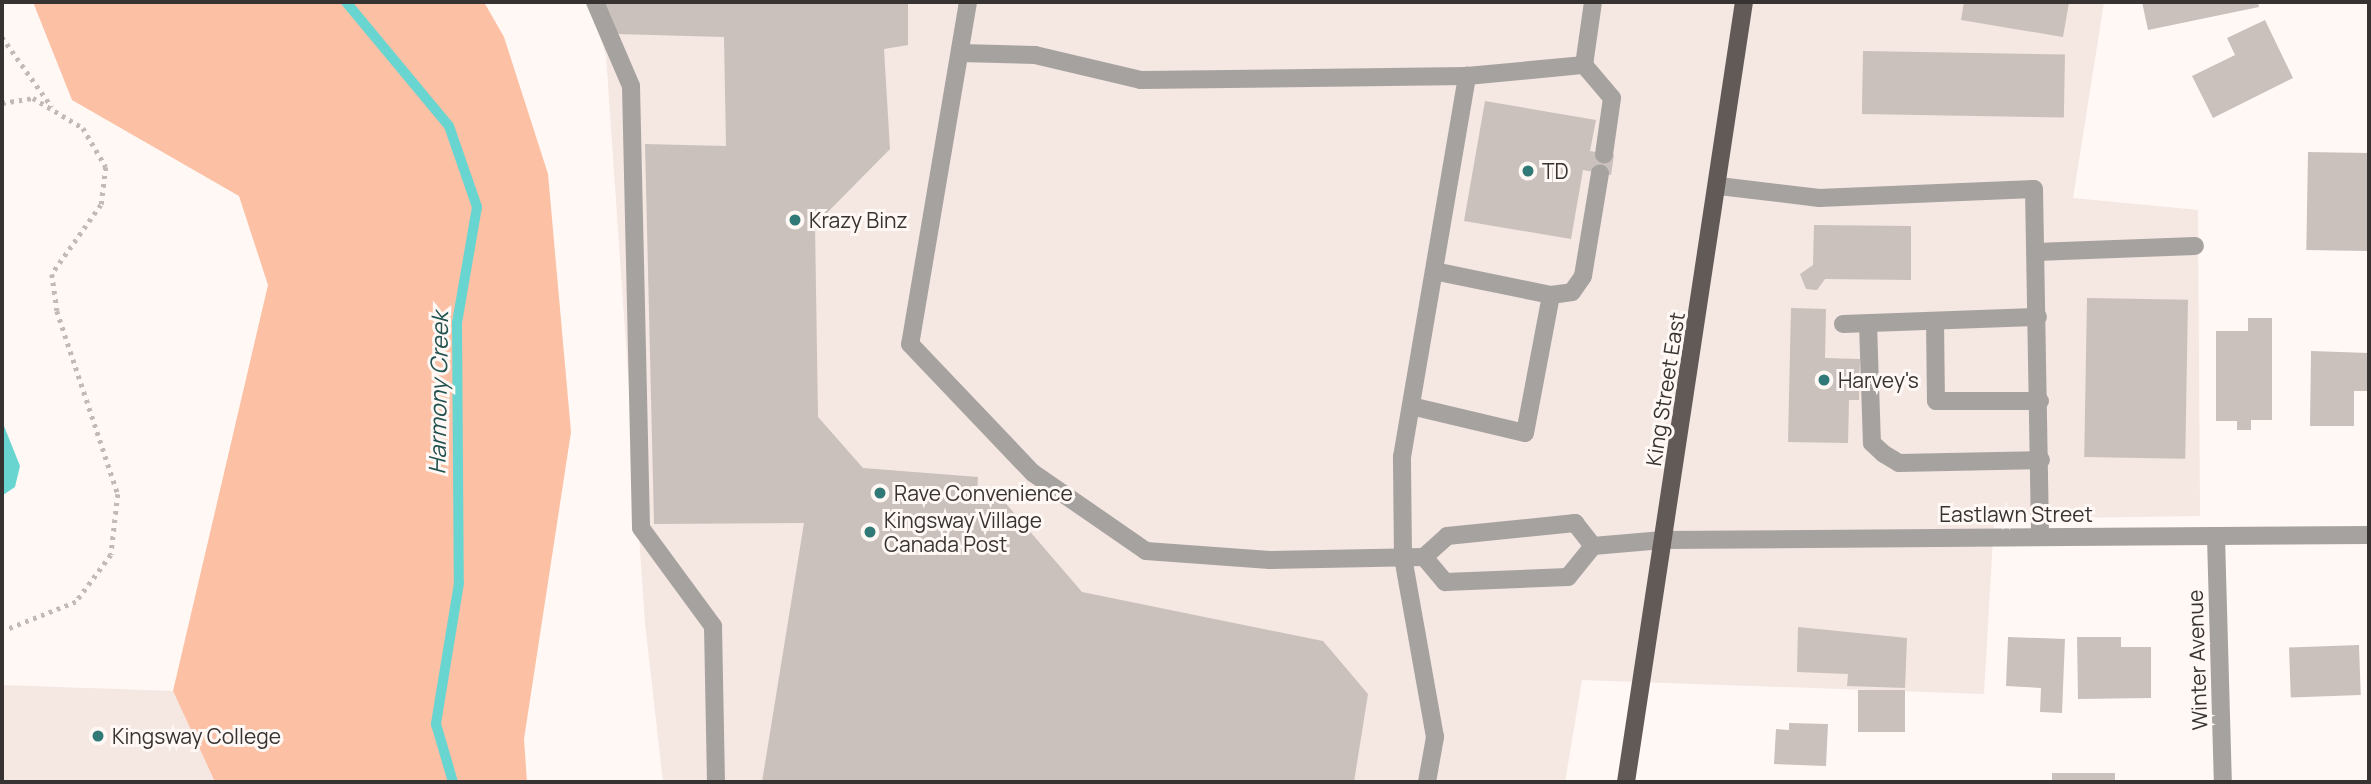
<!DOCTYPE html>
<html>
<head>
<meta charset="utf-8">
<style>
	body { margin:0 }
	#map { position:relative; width:2371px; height:784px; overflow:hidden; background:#fff8f4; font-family:Manrope,sans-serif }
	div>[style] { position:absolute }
	.built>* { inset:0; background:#f5e7e2 }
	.green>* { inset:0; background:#fcc0a4 }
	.water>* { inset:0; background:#69d5d1 }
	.stream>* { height:10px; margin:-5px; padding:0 5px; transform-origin:5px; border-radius:5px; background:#69d5d1 }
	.building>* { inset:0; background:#cac1bd; transform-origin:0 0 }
	.path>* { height:4.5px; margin-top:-2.25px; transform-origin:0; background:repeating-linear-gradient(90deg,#c1bbb8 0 3.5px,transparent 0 8.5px) }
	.service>* { height:18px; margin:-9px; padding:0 9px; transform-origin:9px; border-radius:9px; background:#a6a2a0 }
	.minor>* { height:18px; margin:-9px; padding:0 9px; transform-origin:9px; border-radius:9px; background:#a6a2a0 }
	.primary>* { height:18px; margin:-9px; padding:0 9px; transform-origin:9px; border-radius:9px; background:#615a57 }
	.dots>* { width:19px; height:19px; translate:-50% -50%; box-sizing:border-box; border:4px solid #fff8f4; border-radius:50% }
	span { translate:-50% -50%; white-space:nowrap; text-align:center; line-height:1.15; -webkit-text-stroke:6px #fff8f4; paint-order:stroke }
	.poi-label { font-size:21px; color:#373332 }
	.left { translate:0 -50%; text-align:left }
	.street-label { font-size:21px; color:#373332 }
	.water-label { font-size:23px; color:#235351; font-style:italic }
	.frame { position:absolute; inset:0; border:4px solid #373332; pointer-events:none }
</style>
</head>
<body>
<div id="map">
	<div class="built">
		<i style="clip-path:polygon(588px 2px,2104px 2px,2073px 198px,2198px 210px,2200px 516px,1994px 519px,1984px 694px,1582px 680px,1565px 782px,663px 782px,645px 623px,606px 55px)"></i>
		<i style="clip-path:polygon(2px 685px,173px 691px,215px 782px,2px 782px)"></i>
	</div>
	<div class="green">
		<i style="clip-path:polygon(33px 2px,484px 2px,504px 37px,548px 174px,571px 432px,524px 739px,527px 782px,215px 782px,173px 691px,268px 285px,239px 196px,72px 100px)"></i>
	</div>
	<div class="water">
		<i style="clip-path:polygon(2px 421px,20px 466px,15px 487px,3px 495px)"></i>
	</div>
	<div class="stream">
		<i style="left:346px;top:2px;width:161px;rotate:50.3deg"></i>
		<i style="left:449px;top:126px;width:86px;rotate:70.9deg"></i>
		<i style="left:477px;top:207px;width:118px;rotate:99.8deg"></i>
		<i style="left:457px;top:323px;width:260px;rotate:89.6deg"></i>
		<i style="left:459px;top:583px;width:143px;rotate:99.3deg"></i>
		<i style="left:436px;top:724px;width:60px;rotate:73.7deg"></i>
	</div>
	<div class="building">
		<i style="clip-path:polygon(603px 2px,908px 2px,908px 45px,884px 49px,890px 149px,815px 225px,818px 417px,863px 468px,978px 477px,977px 496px,1002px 499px,1082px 592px,1323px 641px,1368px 694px,1354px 782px,762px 782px,804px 523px,654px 524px,645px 144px,726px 146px,724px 37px,616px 34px)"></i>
		<i style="clip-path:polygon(1964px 2px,2069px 2px,2063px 37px,1961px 20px)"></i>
		<i style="clip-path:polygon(2142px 2px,2258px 2px,2259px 7px,2148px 30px)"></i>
		<i style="clip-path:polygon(2265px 20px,2293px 78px,2213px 118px,2192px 76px,2235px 55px,2227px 38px)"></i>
		<i style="left:1863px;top:51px;width:202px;height:63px;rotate:1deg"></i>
		<i style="clip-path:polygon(1485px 101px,1596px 120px,1590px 151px,1614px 155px,1611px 175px,1583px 170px,1571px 239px,1464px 221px)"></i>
		<i style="left:2308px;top:152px;width:61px;height:98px;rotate:1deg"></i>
		<i style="clip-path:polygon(1814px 225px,1911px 226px,1911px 280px,1825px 279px,1817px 290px,1806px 289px,1800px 274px,1813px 265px)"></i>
		<i style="left:2087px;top:298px;width:101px;height:159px;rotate:1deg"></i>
		<i style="clip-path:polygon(1791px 308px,1826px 309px,1825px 358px,1860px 359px,1859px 400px,1849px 400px,1848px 443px,1788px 442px)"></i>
		<i style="clip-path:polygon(2248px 318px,2272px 318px,2272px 420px,2251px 420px,2251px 430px,2237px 430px,2237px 421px,2216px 421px,2216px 331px,2248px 331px)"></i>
		<i style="clip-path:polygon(2311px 351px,2369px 353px,2369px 391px,2354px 391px,2354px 426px,2310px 426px)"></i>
		<i style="clip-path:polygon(1798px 627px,1907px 638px,1905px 688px,1847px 686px,1848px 674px,1797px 672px)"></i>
		<i style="clip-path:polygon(2008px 637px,2065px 639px,2062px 713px,2040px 712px,2041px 688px,2006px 686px)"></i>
		<i style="clip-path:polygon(2077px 637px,2121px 637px,2121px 647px,2151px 647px,2151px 698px,2078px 699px)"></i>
		<i style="left:2359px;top:645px;width:50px;height:70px;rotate:88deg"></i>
		<i style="left:1858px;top:690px;width:47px;height:42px"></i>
		<i style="clip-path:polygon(1789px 723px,1828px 724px,1826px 766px,1774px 764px,1776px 729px,1789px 730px)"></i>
		<i style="left:2115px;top:773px;width:9px;height:63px;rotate:90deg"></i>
	</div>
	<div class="path">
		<i style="left:2px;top:37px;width:86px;rotate:54.5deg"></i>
		<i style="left:2px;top:103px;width:31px;rotate:-9deg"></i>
		<i style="left:33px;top:98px;width:58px;rotate:31deg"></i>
		<i style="left:83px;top:128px;width:45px;rotate:59.5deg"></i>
		<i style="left:106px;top:167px;width:38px;rotate:97deg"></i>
		<i style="left:101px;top:205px;width:85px;rotate:125.4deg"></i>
		<i style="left:52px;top:274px;width:37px;rotate:82deg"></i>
		<i style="left:57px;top:311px;width:193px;rotate:71.6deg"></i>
		<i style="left:118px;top:494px;width:61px;rotate:96.5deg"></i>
		<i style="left:111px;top:555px;width:59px;rotate:126.7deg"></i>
		<i style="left:76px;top:602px;width:73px;rotate:158.3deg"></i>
	</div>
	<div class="service">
		<i style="left:595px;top:2px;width:91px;rotate:66.8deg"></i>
		<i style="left:631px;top:86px;width:442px;rotate:88.7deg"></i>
		<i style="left:641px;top:528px;width:122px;rotate:53.7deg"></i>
		<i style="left:713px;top:626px;width:156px;rotate:88.9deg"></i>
		<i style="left:968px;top:2px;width:347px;rotate:99.6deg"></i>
		<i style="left:910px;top:344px;width:178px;rotate:46.4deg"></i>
		<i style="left:1033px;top:473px;width:137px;rotate:34.6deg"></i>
		<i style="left:1146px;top:551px;width:124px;rotate:4.2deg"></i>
		<i style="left:1270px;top:560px;width:154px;rotate:-1.1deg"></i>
		<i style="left:1424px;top:557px;width:31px;rotate:-42deg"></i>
		<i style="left:1447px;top:536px;width:129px;rotate:-5.8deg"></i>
		<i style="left:1575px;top:523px;width:29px;rotate:52deg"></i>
		<i style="left:1593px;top:2px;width:64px;rotate:98.1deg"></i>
		<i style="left:1584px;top:65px;width:43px;rotate:49.7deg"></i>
		<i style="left:1612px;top:98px;width:57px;rotate:98.1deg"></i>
		<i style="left:961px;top:53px;width:74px;rotate:1.5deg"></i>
		<i style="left:1035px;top:55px;width:109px;rotate:13.3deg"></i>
		<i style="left:1141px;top:80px;width:326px;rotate:-0.7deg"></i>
		<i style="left:1467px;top:76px;width:118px;rotate:-5.4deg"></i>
		<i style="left:1719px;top:186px;width:101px;rotate:6.8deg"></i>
		<i style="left:1819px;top:198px;width:215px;rotate:-2.4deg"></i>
		<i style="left:2034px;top:189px;width:347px;rotate:89deg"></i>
		<i style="left:2036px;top:252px;width:159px;rotate:-2.2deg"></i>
		<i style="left:1551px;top:295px;width:21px;rotate:-8deg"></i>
		<i style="left:1572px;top:292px;width:19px;rotate:-55deg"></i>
		<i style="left:1583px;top:276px;width:104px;rotate:-80.6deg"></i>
		<i style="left:1935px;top:321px;width:80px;rotate:89.3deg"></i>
		<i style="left:1936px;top:401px;width:104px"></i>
		<i style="left:1843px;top:324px;width:195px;rotate:-2.1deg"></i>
		<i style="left:1868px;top:324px;width:119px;rotate:88.1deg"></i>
		<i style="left:1872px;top:443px;width:16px;rotate:43deg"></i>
		<i style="left:1884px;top:454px;width:17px;rotate:31deg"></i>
		<i style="left:1899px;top:463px;width:142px;rotate:-1.2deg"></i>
		<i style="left:1411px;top:406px;width:117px;rotate:13.3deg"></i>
		<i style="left:1525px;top:433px;width:140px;rotate:-79.3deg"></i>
		<i style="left:1551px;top:295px;width:119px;rotate:-168.4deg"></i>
		<i style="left:1424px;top:557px;width:33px;rotate:50deg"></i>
		<i style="left:1445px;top:582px;width:123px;rotate:-2.3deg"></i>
		<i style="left:1568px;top:577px;width:40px;rotate:-51deg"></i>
		<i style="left:1593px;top:546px;width:70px;rotate:-4.9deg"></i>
		<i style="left:1427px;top:782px;width:46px;rotate:-79.9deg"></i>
		<i style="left:1435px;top:737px;width:182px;rotate:-100.1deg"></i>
		<i style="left:1403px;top:558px;width:101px;rotate:-90.6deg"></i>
		<i style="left:1402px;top:457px;width:387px;rotate:-80.3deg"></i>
	</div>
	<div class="minor">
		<i style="left:2216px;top:537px;width:245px;rotate:88.4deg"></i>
		<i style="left:1663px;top:540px;width:706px;rotate:-0.41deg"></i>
	</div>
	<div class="primary">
		<i style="left:1626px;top:782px;width:789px;rotate:-81.4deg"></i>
	</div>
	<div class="dots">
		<i style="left:1528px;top:171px;background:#307977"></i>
		<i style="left:795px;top:220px;background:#307977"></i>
		<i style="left:1824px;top:380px;background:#307977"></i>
		<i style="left:880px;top:493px;background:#307977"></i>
		<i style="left:870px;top:532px;background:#307977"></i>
		<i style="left:98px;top:736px;background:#307977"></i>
	</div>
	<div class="poi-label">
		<span class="left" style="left:1542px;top:171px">TD</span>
		<span class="left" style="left:809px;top:220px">Krazy Binz</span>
		<span class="left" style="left:1838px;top:380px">Harvey's</span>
		<span class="left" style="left:894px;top:493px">Rave Convenience</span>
		<span class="left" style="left:884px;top:532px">Kingsway Village<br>Canada Post</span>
		<span class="left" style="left:112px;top:736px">Kingsway College</span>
	</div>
	<div class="street-label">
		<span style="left:1665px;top:389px;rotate:-81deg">King Street East</span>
		<span style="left:2016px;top:514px">Eastlawn Street</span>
		<span style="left:2197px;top:660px;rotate:-92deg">Winter Avenue</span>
	</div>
	<div class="water-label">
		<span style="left:438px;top:393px;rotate:-89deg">Harmony Creek</span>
	</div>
	<div class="frame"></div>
</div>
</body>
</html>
